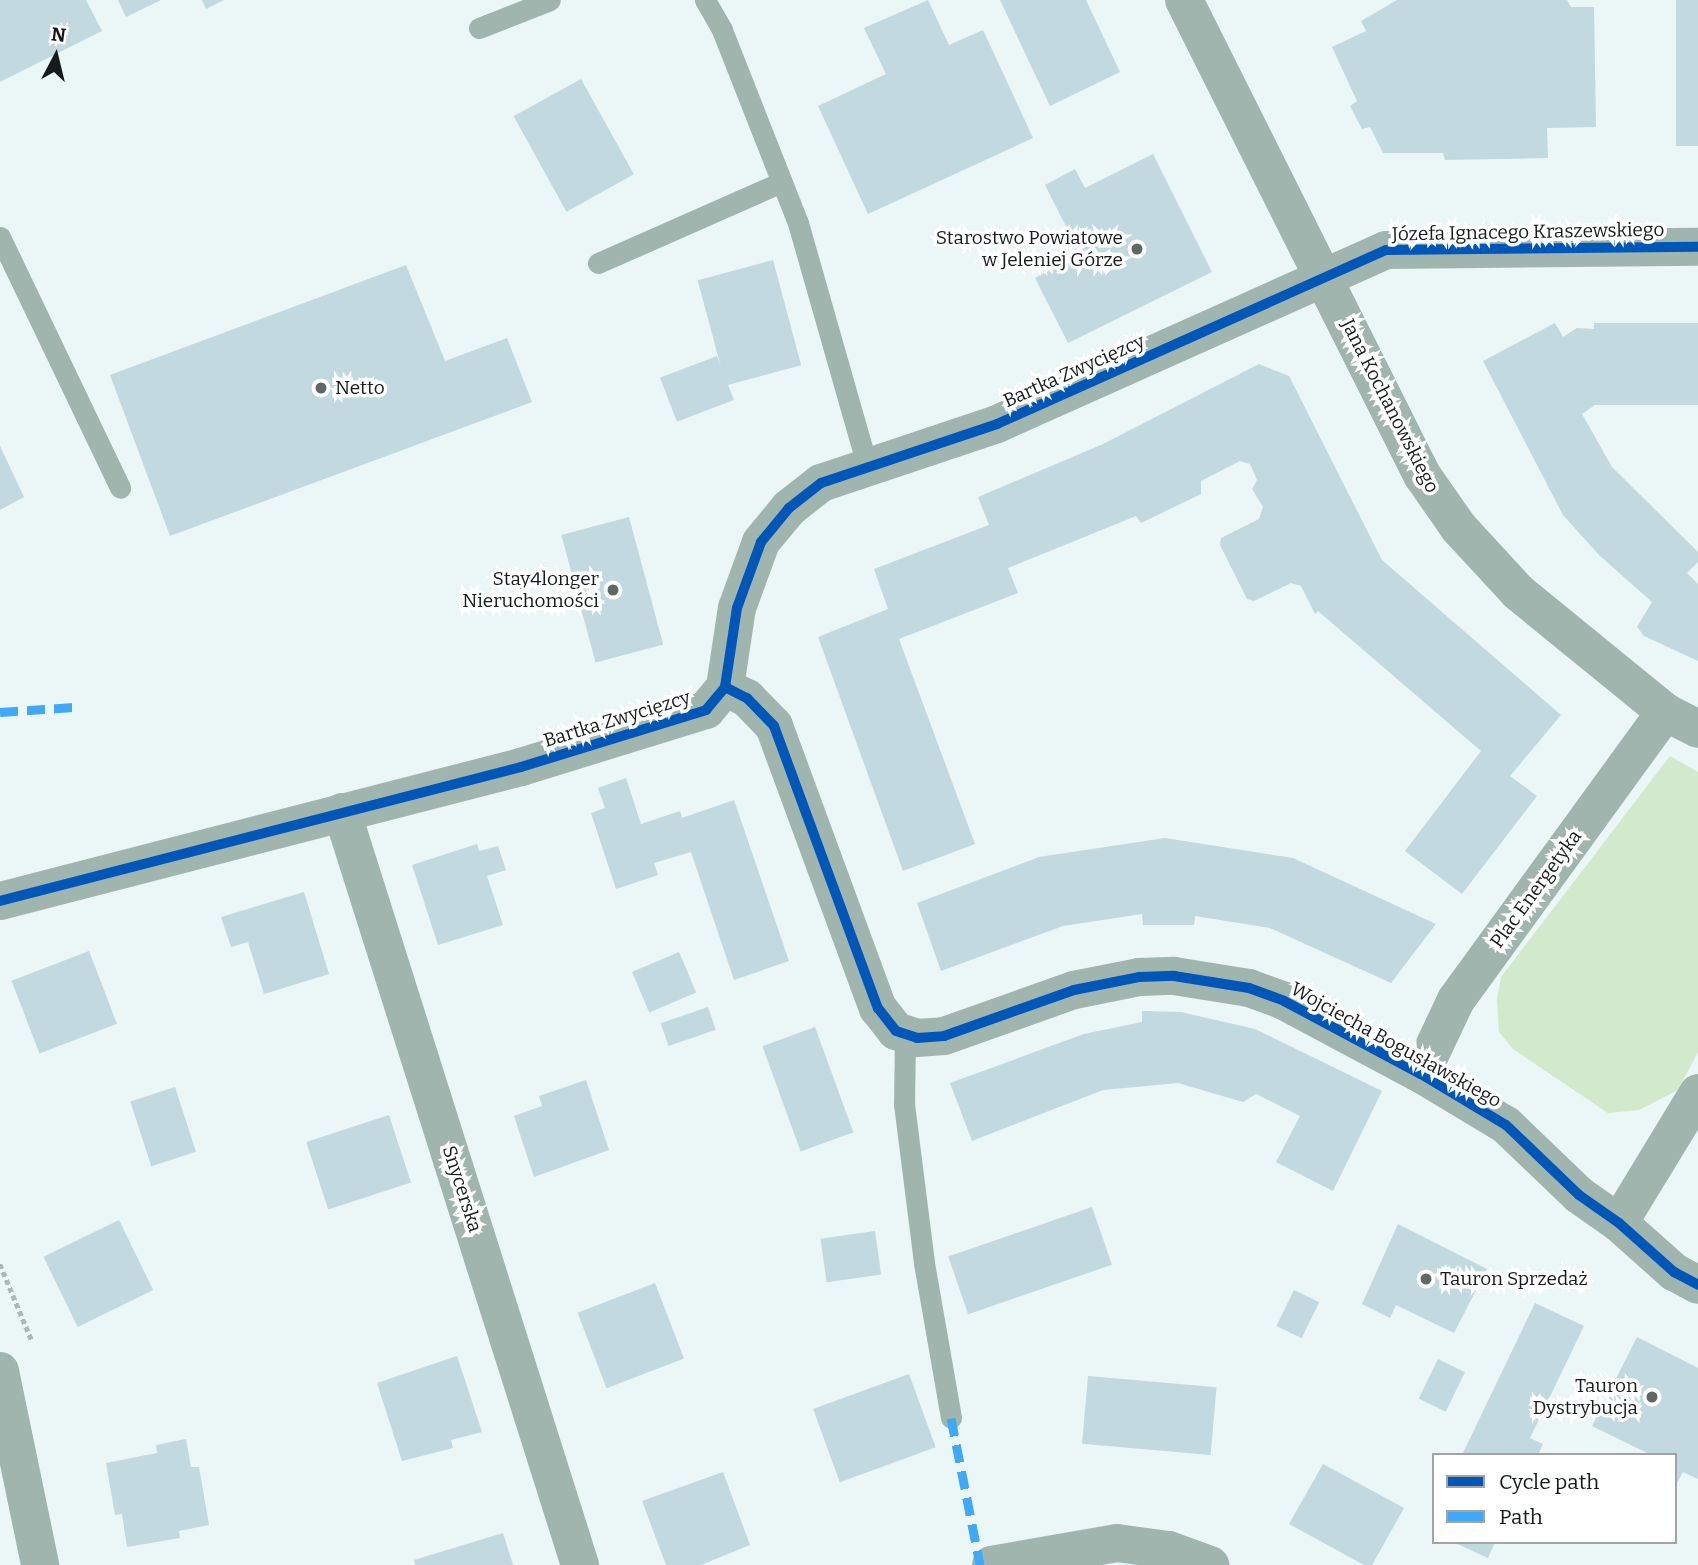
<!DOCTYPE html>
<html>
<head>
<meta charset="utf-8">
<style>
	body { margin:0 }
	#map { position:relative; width:1698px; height:1565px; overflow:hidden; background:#ebf6f6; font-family:Bitter,serif }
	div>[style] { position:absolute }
	.green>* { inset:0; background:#d2e9cc }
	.building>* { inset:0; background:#c1d9df; transform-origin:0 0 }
	.path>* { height:4.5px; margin-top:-2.25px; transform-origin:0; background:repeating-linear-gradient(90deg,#acbab5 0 5px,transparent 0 8.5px) }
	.lane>* { height:21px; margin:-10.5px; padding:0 10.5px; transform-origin:10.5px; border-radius:10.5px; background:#a0b5ad }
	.street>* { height:38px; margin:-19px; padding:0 19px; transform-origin:19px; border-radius:19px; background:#a0b5ad }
	.quiet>* { height:9px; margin-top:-4.5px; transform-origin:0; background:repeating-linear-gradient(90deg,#3fa9f5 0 18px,transparent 0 27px) }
	.cycleway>* { height:10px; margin:-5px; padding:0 5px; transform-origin:5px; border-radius:5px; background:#0057b8 }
	.dots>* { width:19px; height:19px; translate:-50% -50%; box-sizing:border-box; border:4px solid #fff; border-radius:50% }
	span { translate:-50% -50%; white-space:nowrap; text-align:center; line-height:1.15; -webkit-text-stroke:7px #fff; paint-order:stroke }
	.street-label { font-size:19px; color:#141b1a }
	.poi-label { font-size:19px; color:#141b1a }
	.right { translate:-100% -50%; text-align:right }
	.left { translate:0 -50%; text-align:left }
	.legend { position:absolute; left:1432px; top:1453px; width:245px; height:91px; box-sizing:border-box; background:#fff; border:2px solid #a1a4a3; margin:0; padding:9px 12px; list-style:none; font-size:21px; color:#141b1a }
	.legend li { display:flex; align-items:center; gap:14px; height:35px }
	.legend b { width:35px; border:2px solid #a1a4a3 }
	.north { position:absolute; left:21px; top:21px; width:70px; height:70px; -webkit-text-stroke:5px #fff; paint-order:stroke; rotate:7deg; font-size:19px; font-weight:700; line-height:28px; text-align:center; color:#141b1a }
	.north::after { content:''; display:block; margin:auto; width:24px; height:32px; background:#141b1a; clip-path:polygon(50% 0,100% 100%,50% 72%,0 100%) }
</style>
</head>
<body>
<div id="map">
	<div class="green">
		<i style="clip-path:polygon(1670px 756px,1698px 772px,1698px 1052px,1678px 1090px,1639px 1110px,1608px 1113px,1513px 1049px,1499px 1032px,1497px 999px,1501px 977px)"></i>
	</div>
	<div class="building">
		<i style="clip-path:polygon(0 0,86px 0,102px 31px,0 82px)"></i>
		<i style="clip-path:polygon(118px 0,161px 0,126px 17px)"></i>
		<i style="clip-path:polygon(202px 0,224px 0,206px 9px)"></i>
		<i style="clip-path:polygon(928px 0,949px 45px,983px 30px,1033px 138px,868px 214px,818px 106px,886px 74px,864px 28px)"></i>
		<i style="clip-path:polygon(1000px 0,1086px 0,1120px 72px,1050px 106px)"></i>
		<i style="clip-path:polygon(1397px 0,1567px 0,1571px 7px,1594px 7px,1596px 127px,1547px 128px,1548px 158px,1445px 160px,1443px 153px,1383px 153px,1370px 127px,1362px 129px,1350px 106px,1357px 101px,1332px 47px,1366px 31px,1361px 21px)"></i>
		<i style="left:1676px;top:0;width:22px;height:146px"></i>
		<i style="left:581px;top:79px;width:109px;height:77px;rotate:61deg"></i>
		<i style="clip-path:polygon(1153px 154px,1212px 272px,1068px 343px,1035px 278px,1072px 258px,1076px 246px,1045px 185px,1075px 169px,1085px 188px)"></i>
		<i style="left:773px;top:260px;width:109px;height:78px;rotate:75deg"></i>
		<i style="clip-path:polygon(406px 265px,445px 361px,507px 338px,532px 402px,170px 536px,110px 375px)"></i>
		<i style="clip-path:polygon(1555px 323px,1563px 337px,1577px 328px,1594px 329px,1594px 323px,1698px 323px,1698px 405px,1595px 405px,1582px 414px,1612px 467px,1698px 552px,1698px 562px,1687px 573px,1698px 584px,1698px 661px,1644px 636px,1637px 627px,1652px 602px,1599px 555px,1563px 515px,1483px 361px)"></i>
		<i style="left:717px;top:356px;width:47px;height:61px;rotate:69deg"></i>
		<i style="clip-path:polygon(1259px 364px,1289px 376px,1382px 560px,1561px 715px,1510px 776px,1537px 796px,1462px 894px,1405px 851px,1481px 751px,1318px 611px,1315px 614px,1301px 586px,1291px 583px,1254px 601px,1247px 599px,1220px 545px,1221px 538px,1259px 519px,1263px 507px,1252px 489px,1257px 480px,1250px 464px,1240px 461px,1201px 481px,1201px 494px,1141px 523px,1136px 516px,1008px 568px,1018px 593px,899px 639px,975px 844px,903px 871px,818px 637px,888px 609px,874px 569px,989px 525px,978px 497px,1103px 444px)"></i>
		<i style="clip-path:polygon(0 446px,24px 497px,0 510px)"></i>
		<i style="left:629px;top:517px;width:132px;height:70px;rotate:75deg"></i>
		<i style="clip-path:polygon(626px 778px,641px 824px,680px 811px,682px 818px,734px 800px,789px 961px,734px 980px,691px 852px,654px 863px,658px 875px,616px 889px,591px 813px,605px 808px,598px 788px)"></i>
		<i style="clip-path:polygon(1165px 838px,1293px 858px,1436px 924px,1391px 983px,1270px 928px,1195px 916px,1194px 925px,1143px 925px,1142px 914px,1063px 926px,941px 971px,917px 903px,1039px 857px)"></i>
		<i style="clip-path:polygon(477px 844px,479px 851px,498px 846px,506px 870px,487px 876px,503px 925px,438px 945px,412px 865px)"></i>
		<i style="clip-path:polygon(304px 892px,329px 974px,264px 994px,248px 942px,231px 947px,221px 917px)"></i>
		<i style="left:89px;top:951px;width:78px;height:83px;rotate:69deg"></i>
		<i style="left:679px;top:952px;width:44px;height:51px;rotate:67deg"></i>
		<i style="left:708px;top:1007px;width:24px;height:50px;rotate:71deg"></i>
		<i style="clip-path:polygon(1142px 1011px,1181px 1012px,1255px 1029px,1382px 1091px,1333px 1191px,1276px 1162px,1300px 1116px,1256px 1094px,1243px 1102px,1178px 1083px,1103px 1090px,972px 1141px,950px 1083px,1084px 1034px,1142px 1022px)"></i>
		<i style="left:815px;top:1027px;width:112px;height:56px;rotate:70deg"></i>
		<i style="clip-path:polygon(586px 1080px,609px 1150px,534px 1177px,514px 1116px,542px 1106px,539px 1096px)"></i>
		<i style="left:175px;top:1087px;width:68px;height:47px;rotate:72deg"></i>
		<i style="left:389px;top:1115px;width:71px;height:87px;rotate:72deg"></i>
		<i style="left:1092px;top:1207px;width:61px;height:152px;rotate:71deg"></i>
		<i style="left:119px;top:1220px;width:78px;height:84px;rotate:64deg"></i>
		<i style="clip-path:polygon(1398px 1224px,1487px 1269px,1454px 1333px,1396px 1305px,1390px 1318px,1362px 1304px)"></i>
		<i style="left:875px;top:1231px;width:44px;height:55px;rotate:82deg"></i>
		<i style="left:655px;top:1283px;width:81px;height:83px;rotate:69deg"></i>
		<i style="left:1294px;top:1290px;width:28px;height:40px;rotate:26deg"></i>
		<i style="clip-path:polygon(1535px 1303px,1584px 1326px,1530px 1438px,1543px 1444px,1538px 1455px,1462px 1455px)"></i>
		<i style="clip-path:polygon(1637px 1337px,1698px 1368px,1698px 1479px,1683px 1472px,1677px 1483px,1675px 1455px,1651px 1455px,1592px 1426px)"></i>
		<i style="clip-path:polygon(457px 1356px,482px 1432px,451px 1440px,453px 1448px,402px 1461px,377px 1383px)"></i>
		<i style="left:1438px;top:1359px;width:30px;height:44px;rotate:26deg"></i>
		<i style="left:909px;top:1374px;width:78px;height:102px;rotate:70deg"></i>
		<i style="left:1088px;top:1376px;width:129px;height:68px;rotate:5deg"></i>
		<i style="clip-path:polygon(186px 1439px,191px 1467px,199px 1467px,209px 1525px,179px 1531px,180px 1538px,127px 1547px,122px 1514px,115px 1515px,106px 1463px,157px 1453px,156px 1445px)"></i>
		<i style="clip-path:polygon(1323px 1464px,1404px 1508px,1372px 1565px,1364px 1565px,1289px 1524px)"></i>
		<i style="clip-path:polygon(723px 1472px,750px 1545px,701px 1565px,666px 1565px,642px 1501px)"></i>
		<i style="clip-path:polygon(503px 1533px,513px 1565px,415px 1565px,414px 1560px)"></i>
		<i style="clip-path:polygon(1453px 1542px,1495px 1542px,1488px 1558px)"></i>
	</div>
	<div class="path">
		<i style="left:0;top:1264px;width:83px;rotate:67.4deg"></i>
	</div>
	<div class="lane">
		<i style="left:705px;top:0;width:34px;rotate:60deg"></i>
		<i style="left:722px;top:30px;width:207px;rotate:68.5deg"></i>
		<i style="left:798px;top:223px;width:252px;rotate:74.1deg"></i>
		<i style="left:479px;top:28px;width:76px;rotate:-21.5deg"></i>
		<i style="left:0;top:237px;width:278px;rotate:64.4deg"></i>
		<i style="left:598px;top:263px;width:198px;rotate:-23.8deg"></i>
		<i style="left:905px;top:1035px;width:69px;rotate:90.8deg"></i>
		<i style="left:904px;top:1104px;width:160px;rotate:82.8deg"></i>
		<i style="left:924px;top:1263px;width:157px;rotate:80.1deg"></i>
	</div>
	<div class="street">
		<i style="left:1184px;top:0;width:531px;rotate:63.39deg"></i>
		<i style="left:1422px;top:475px;width:65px;rotate:55.1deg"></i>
		<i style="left:1459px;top:528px;width:87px;rotate:47.3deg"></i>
		<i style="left:1518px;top:592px;width:190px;rotate:39.2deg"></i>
		<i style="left:1665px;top:712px;width:37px;rotate:27deg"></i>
		<i style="left:725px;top:687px;width:25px;rotate:27deg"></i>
		<i style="left:747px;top:698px;width:39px;rotate:46deg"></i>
		<i style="left:774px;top:726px;width:301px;rotate:69.8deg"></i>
		<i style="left:878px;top:1008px;width:29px;rotate:52deg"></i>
		<i style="left:896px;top:1031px;width:22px;rotate:18deg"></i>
		<i style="left:917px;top:1038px;width:27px;rotate:-4deg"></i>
		<i style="left:944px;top:1036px;width:138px;rotate:-19.5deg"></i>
		<i style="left:1074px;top:990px;width:66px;rotate:-11.3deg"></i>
		<i style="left:1139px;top:977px;width:35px;rotate:-2deg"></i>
		<i style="left:1174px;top:976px;width:76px;rotate:9.1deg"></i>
		<i style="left:1249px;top:988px;width:37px;rotate:20deg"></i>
		<i style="left:1284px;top:1001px;width:155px;rotate:28.1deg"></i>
		<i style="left:1421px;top:1074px;width:99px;rotate:31deg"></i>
		<i style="left:1506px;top:1125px;width:101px;rotate:43.8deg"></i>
		<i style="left:1579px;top:1195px;width:49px;rotate:35deg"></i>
		<i style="left:1619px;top:1223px;width:74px;rotate:41.7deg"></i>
		<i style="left:1674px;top:1272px;width:27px;rotate:28deg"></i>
		<i style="left:342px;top:812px;width:790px;rotate:72.46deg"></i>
		<i style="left:0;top:901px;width:538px;rotate:-14.42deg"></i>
		<i style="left:521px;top:767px;width:194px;rotate:-17.1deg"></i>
		<i style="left:706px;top:710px;width:30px;rotate:-50deg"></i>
		<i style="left:725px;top:687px;width:80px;rotate:-81.4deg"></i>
		<i style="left:737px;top:608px;width:70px;rotate:-70deg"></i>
		<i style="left:761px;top:542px;width:44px;rotate:-50.5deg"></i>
		<i style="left:789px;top:508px;width:41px;rotate:-38deg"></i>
		<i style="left:821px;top:483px;width:186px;rotate:-18.5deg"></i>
		<i style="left:997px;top:424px;width:426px;rotate:-24.1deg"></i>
		<i style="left:1386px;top:250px;width:312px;rotate:-0.6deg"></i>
		<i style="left:1421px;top:1074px;width:82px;rotate:-64.7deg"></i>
		<i style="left:1456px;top:1000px;width:356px;rotate:-54deg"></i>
		<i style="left:1619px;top:1223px;width:152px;rotate:-58.7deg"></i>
		<i style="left:0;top:1371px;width:198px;rotate:78.3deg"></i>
		<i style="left:991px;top:1565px;width:128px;rotate:-9.9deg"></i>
		<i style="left:1117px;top:1543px;width:52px;rotate:7.7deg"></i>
		<i style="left:1169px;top:1550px;width:44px;rotate:20.1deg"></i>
	</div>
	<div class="quiet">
		<i style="left:0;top:712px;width:74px;rotate:-3.9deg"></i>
		<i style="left:951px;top:1418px;width:150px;rotate:78.8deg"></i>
	</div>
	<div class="cycleway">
		<i style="left:725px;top:687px;width:25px;rotate:27deg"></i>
		<i style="left:747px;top:698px;width:39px;rotate:46deg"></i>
		<i style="left:774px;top:726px;width:301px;rotate:69.8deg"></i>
		<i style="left:878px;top:1008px;width:29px;rotate:52deg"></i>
		<i style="left:896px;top:1031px;width:22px;rotate:18deg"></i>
		<i style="left:917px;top:1038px;width:27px;rotate:-4deg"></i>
		<i style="left:944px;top:1036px;width:138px;rotate:-19.5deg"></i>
		<i style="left:1074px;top:990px;width:66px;rotate:-11.3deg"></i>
		<i style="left:1139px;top:977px;width:35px;rotate:-2deg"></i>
		<i style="left:1174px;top:976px;width:76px;rotate:9.1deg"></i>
		<i style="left:1249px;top:988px;width:37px;rotate:20deg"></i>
		<i style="left:1284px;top:1001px;width:155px;rotate:28.1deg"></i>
		<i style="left:1421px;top:1074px;width:99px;rotate:31deg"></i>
		<i style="left:1506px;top:1125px;width:101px;rotate:43.8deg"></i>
		<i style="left:1579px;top:1195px;width:49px;rotate:35deg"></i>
		<i style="left:1619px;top:1223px;width:74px;rotate:41.7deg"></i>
		<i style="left:1674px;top:1272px;width:27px;rotate:28deg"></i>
		<i style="left:0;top:901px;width:538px;rotate:-14.42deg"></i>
		<i style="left:521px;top:767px;width:194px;rotate:-17.1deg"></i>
		<i style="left:706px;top:710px;width:30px;rotate:-50deg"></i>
		<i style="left:725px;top:687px;width:80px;rotate:-81.4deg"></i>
		<i style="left:737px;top:608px;width:70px;rotate:-70deg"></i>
		<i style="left:761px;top:542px;width:44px;rotate:-50.5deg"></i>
		<i style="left:789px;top:508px;width:41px;rotate:-38deg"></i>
		<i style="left:821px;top:483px;width:186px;rotate:-18.5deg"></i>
		<i style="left:997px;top:424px;width:426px;rotate:-24.1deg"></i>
		<i style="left:1386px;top:250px;width:312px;rotate:-0.6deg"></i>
	</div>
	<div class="dots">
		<i style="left:1137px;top:249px;background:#5f6867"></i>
		<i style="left:321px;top:388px;background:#5f6867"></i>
		<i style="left:613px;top:590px;background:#5f6867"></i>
		<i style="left:1426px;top:1279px;background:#5f6867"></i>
		<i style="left:1652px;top:1397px;background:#5f6867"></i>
	</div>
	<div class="street-label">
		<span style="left:1528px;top:232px;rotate:-1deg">Józefa Ignacego Kraszewskiego</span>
		<span style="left:1074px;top:371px;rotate:-24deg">Bartka Zwycięzcy</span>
		<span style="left:1390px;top:406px;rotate:63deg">Jana Kochanowskiego</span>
		<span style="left:617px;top:719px;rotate:-17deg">Bartka Zwycięzcy</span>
		<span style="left:1536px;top:889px;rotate:-54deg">Plac Energetyka</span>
		<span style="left:1396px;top:1045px;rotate:29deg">Wojciecha Bogusławskiego</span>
		<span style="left:462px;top:1189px;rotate:72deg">Snycerska</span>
	</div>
	<div class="poi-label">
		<span class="right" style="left:1123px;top:249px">Starostwo Powiatowe<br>w Jeleniej Górze</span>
		<span class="left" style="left:335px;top:388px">Netto</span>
		<span class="right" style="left:599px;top:590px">Stay4longer<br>Nieruchomości</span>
		<span class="left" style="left:1440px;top:1279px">Tauron Sprzedaż</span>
		<span class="right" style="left:1638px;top:1397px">Tauron<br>Dystrybucja</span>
	</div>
	<ul class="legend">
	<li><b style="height:9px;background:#0057b8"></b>Cycle path</li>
	<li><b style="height:9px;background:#3fa9f5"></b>Path</li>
	</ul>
	<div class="north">N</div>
</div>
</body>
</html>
